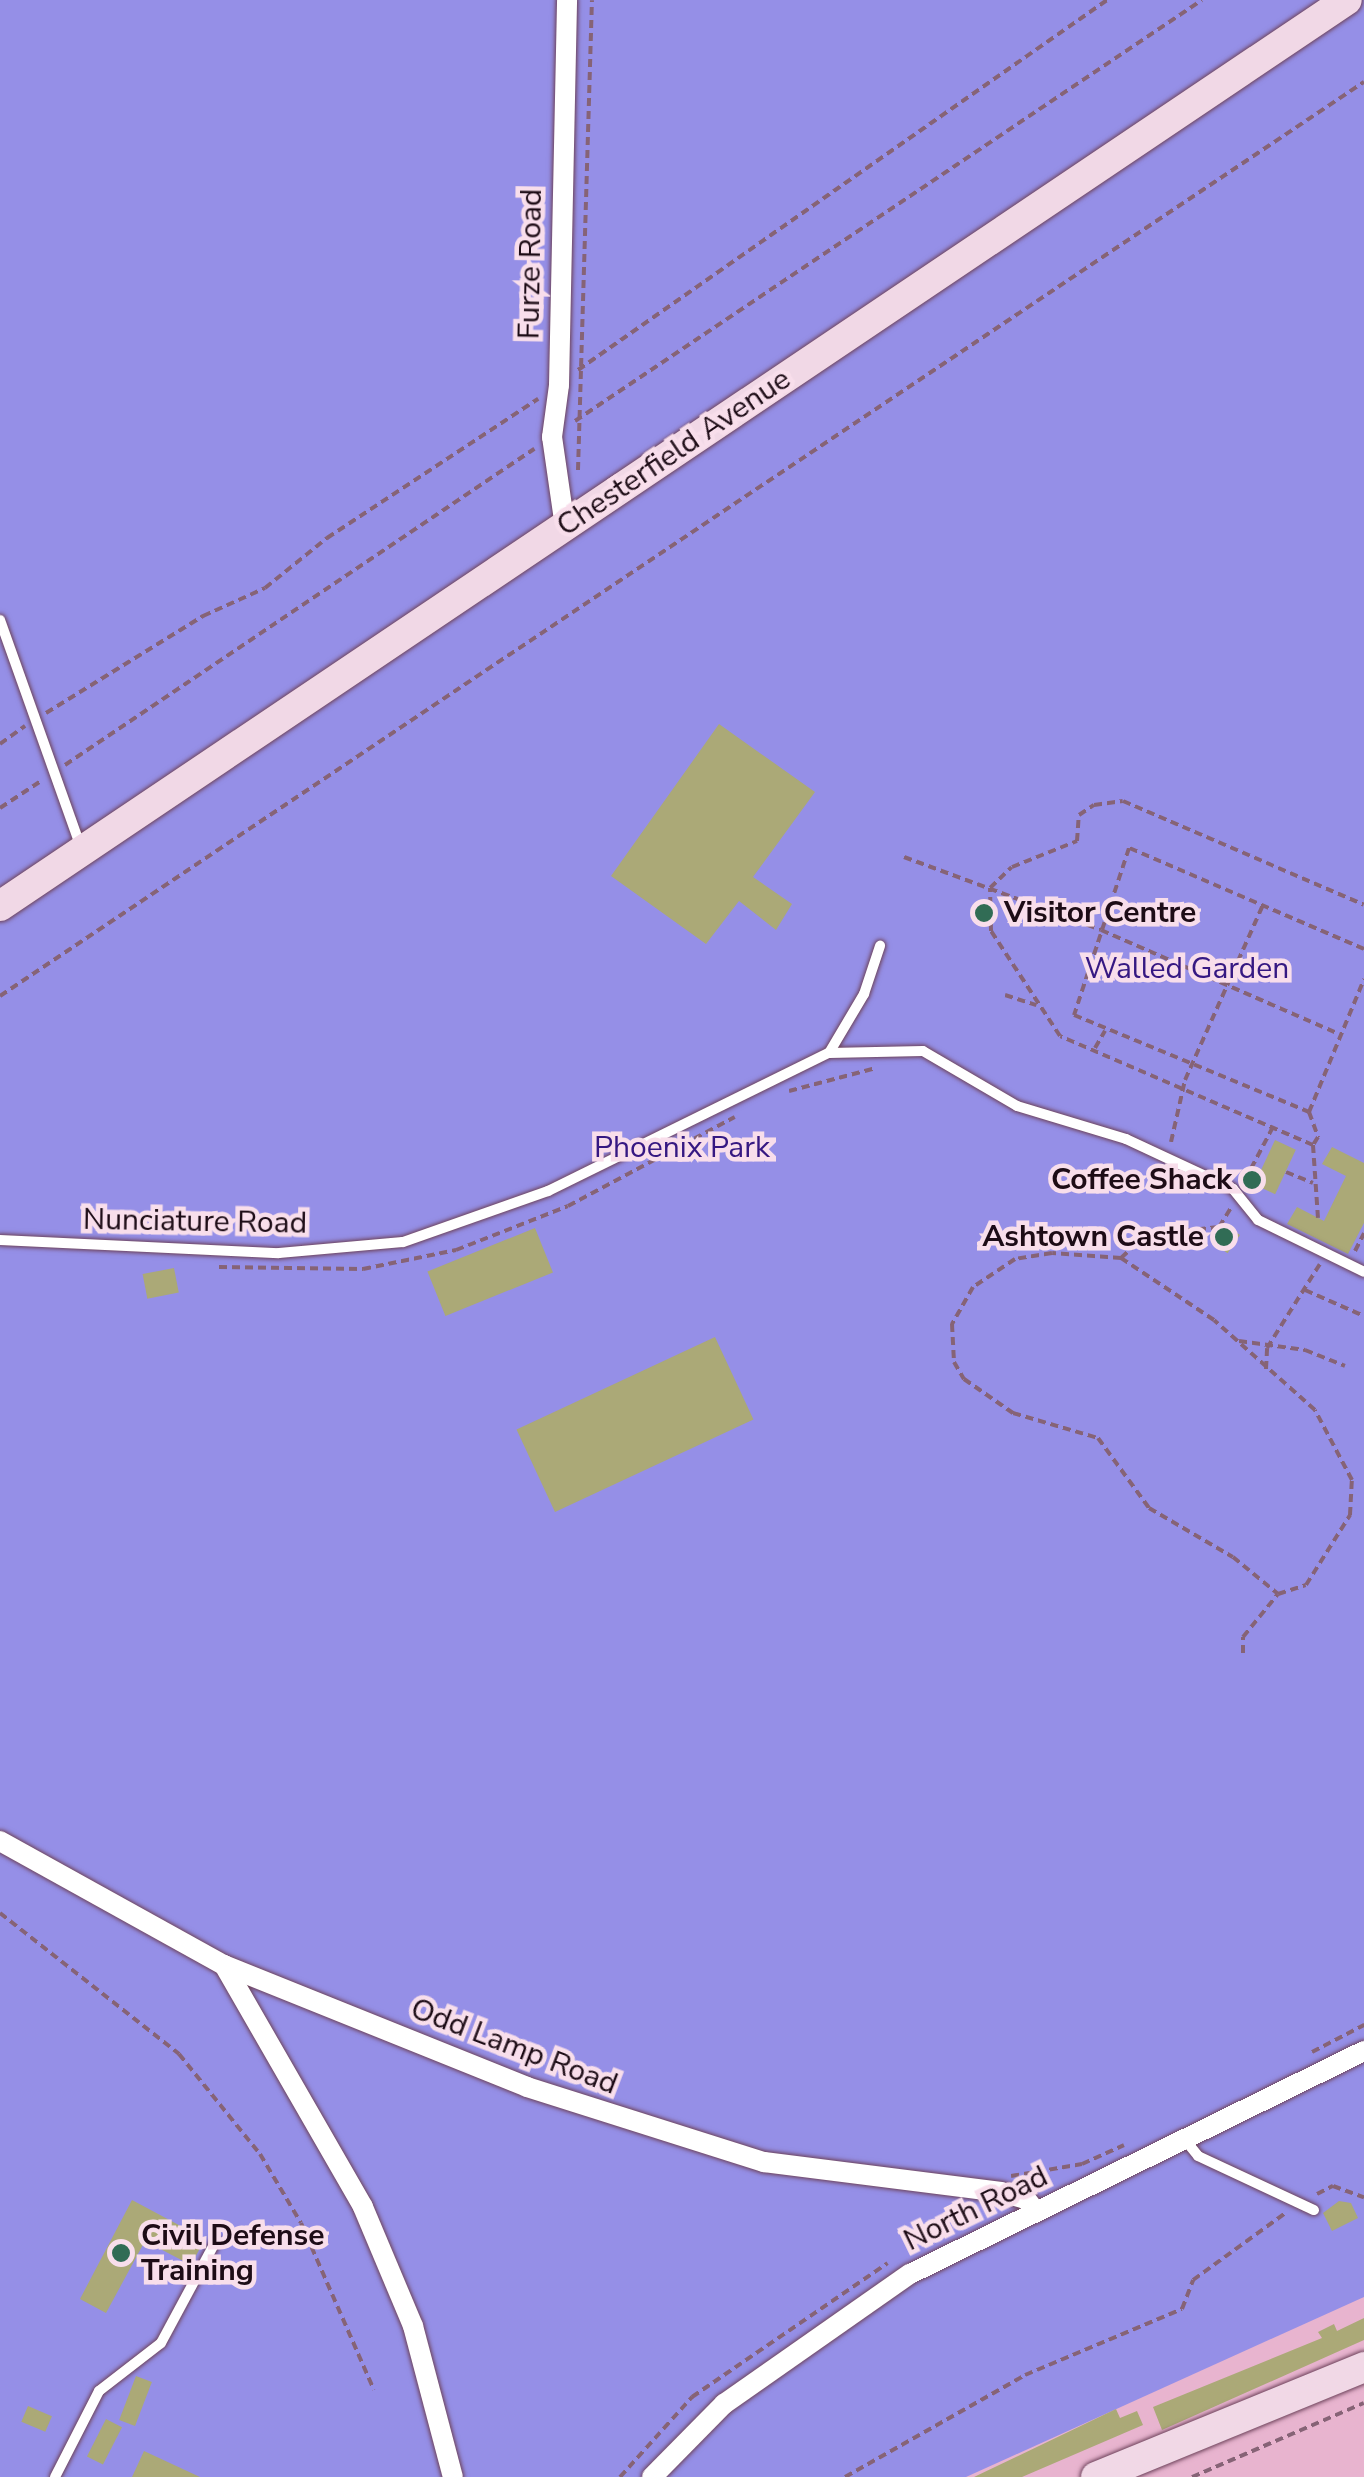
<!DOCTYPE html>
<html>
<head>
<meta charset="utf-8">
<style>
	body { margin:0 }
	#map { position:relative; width:1364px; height:2477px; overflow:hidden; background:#e8b4cf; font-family:"Nunito Sans",sans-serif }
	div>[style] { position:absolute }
	.green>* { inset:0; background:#958fe7 }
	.building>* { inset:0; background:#aba977; transform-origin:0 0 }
	.path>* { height:4px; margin-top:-2px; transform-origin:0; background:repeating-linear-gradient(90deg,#866376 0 8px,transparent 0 13px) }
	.roads { filter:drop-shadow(0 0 2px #6e435b) drop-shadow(0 0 2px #6e435b) }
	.lane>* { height:10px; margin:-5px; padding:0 5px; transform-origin:5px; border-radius:5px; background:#fff }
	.street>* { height:20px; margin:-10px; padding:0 10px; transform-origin:10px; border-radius:10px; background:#fff }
	.secondary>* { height:30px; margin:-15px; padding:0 15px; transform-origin:15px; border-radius:15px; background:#f1d8e6 }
	.dots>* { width:28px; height:28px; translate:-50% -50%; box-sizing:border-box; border:5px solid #f8deeb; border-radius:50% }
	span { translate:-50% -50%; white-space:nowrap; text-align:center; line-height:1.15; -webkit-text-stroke:9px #f8deeb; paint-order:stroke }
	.street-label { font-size:30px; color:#1d0c16 }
	.poi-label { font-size:30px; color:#1d0c16; font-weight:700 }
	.left { translate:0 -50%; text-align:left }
	.right { translate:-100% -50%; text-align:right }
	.park-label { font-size:30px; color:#351882 }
</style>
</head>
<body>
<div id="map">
	<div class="green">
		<i style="clip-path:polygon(0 0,1364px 0,1364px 2297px,966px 2477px,0 2477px)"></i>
	</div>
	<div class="building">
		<i style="clip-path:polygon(719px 724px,815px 792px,753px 877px,792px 904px,776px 930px,739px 901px,706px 944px,611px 876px)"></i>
		<i style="left:1275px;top:1140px;width:23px;height:49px;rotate:25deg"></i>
		<i style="clip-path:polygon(1332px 1147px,1364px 1163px,1364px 1223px,1348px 1254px,1287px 1224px,1297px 1207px,1324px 1221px,1346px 1176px,1322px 1164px)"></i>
		<i style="left:1225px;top:1225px;width:18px;height:22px;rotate:34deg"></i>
		<i style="left:535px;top:1228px;width:48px;height:116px;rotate:68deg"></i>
		<i style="left:174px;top:1268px;width:25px;height:32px;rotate:79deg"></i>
		<i style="left:715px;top:1337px;width:91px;height:219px;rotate:65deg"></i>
		<i style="clip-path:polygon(132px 2200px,205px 2239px,191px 2265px,145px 2241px,106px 2313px,80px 2299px)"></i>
		<i style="clip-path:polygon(1339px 2201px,1351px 2203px,1358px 2218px,1332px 2231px,1323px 2213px)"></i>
		<i style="clip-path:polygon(1364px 2318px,1364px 2340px,1162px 2430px,1153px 2407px,1322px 2338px,1318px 2332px,1334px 2324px,1337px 2331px)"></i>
		<i style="left:136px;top:2376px;width:17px;height:47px;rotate:21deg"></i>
		<i style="left:28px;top:2406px;width:26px;height:17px;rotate:23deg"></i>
		<i style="clip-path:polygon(1116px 2409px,1120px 2418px,1137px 2411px,1143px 2425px,1022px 2477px,974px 2477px)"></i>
		<i style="left:106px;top:2419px;width:18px;height:42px;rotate:27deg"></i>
		<i style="clip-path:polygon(144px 2451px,200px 2477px,132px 2477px)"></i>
	</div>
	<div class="path">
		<i style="left:578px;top:370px;width:646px;rotate:-34.97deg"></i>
		<i style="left:575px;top:421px;width:755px;rotate:-33.88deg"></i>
		<i style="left:578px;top:470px;width:470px;rotate:-88.3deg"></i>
		<i style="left:46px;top:713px;width:185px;rotate:-31.7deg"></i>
		<i style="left:203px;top:616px;width:68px;rotate:-24.3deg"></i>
		<i style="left:265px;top:588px;width:80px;rotate:-38.9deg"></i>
		<i style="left:327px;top:538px;width:253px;rotate:-33.4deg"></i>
		<i style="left:0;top:744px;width:31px;rotate:-36deg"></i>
		<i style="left:65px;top:765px;width:566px;rotate:-33.97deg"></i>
		<i style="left:0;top:808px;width:49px;rotate:-33.4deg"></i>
		<i style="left:904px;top:857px;width:210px;rotate:20.3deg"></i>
		<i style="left:1101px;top:930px;width:262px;rotate:23.6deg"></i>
		<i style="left:1364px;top:949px;width:256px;rotate:-156.7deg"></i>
		<i style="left:1129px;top:848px;width:176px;rotate:108.2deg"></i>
		<i style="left:1074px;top:1015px;width:254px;rotate:22.4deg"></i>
		<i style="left:1309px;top:1112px;width:144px;rotate:-67.5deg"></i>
		<i style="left:1005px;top:995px;width:33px;rotate:18deg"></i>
		<i style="left:0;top:996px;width:1642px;rotate:-33.83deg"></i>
		<i style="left:1095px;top:1048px;width:20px;rotate:-60deg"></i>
		<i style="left:789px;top:1091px;width:90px;rotate:-14.8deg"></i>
		<i style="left:1309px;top:1112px;width:27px;rotate:70deg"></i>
		<i style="left:1318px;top:1137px;width:9px;rotate:122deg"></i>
		<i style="left:1313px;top:1145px;width:275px;rotate:-156.7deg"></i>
		<i style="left:1060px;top:1036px;width:126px;rotate:-123.3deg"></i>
		<i style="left:991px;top:931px;width:43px;rotate:-91.3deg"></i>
		<i style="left:990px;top:888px;width:30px;rotate:-44deg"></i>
		<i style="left:1012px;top:867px;width:70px;rotate:-21.8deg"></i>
		<i style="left:1077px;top:841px;width:26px;rotate:-86deg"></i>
		<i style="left:1079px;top:815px;width:18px;rotate:-34deg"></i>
		<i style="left:1094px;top:805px;width:29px;rotate:-8deg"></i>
		<i style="left:1123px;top:801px;width:262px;rotate:23.3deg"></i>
		<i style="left:1171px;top:1142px;width:64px;rotate:-77.3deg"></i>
		<i style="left:1185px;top:1080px;width:192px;rotate:-66deg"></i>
		<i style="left:1313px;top:1145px;width:73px;rotate:86.1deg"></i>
		<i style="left:1286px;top:1172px;width:29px;rotate:22deg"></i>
		<i style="left:1245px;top:1180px;width:60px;rotate:-62.2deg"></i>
		<i style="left:1355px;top:1251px;width:20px;rotate:-63deg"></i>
		<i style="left:1121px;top:1258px;width:34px;rotate:-43deg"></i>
		<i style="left:1146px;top:1235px;width:73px;rotate:-6.3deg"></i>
		<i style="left:1219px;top:1227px;width:25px;rotate:-58deg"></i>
		<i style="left:219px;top:1267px;width:144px;rotate:0.8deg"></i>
		<i style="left:363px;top:1269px;width:95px;rotate:-11.5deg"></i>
		<i style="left:456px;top:1250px;width:120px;rotate:-21.4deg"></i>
		<i style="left:568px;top:1206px;width:189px;rotate:-28.1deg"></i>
		<i style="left:1305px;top:1290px;width:64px;rotate:23.8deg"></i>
		<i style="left:1239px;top:1341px;width:67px;rotate:7.8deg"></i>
		<i style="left:1305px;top:1350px;width:43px;rotate:21.8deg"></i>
		<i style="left:1266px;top:1369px;width:21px;rotate:-87deg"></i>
		<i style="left:1267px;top:1348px;width:99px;rotate:-57.8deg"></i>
		<i style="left:1243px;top:1653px;width:16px;rotate:-90deg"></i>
		<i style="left:1243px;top:1637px;width:55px;rotate:-50.9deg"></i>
		<i style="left:1278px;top:1594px;width:29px;rotate:-18deg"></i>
		<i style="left:1306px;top:1585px;width:83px;rotate:-57.8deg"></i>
		<i style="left:1350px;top:1515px;width:35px;rotate:-87deg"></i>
		<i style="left:1352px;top:1480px;width:79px;rotate:-117.9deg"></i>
		<i style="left:1315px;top:1410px;width:135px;rotate:-138.3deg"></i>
		<i style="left:1214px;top:1320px;width:112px;rotate:-146.3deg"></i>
		<i style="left:1121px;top:1258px;width:69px;rotate:-175.9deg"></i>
		<i style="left:1052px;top:1253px;width:37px;rotate:171deg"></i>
		<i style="left:1015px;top:1259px;width:50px;rotate:146.3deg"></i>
		<i style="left:973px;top:1287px;width:43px;rotate:119.6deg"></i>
		<i style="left:952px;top:1324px;width:38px;rotate:87deg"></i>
		<i style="left:954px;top:1362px;width:20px;rotate:60deg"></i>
		<i style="left:964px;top:1379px;width:60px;rotate:34.8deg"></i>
		<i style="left:1013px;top:1413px;width:89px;rotate:16.4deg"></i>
		<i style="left:1098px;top:1438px;width:87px;rotate:53.9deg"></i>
		<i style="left:1149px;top:1508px;width:97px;rotate:30.3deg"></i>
		<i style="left:1233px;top:1557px;width:58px;rotate:39.4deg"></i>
		<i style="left:0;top:1913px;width:228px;rotate:38.2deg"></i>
		<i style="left:179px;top:2054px;width:129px;rotate:51deg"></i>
		<i style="left:260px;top:2154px;width:80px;rotate:59.3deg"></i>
		<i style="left:301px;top:2223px;width:182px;rotate:66.4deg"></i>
		<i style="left:1312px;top:2052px;width:59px;rotate:-27.4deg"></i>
		<i style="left:1011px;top:2176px;width:72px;rotate:-9.6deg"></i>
		<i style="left:1082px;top:2164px;width:46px;rotate:-24.3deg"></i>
		<i style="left:1317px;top:2194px;width:18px;rotate:-27deg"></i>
		<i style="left:1333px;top:2186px;width:33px;rotate:20deg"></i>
		<i style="left:620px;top:2477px;width:108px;rotate:-48deg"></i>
		<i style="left:692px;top:2397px;width:237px;rotate:-34.4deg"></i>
		<i style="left:845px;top:2477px;width:207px;rotate:-29.5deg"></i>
		<i style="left:1025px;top:2375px;width:170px;rotate:-22.8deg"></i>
		<i style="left:1182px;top:2309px;width:31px;rotate:-69deg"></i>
		<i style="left:1193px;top:2280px;width:116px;rotate:-35.9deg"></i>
		<i style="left:1192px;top:2477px;width:187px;rotate:-23.3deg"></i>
	</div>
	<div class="roads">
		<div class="lane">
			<i style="left:0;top:620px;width:239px;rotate:70.4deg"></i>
			<i style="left:829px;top:1053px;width:94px;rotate:-1.2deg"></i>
			<i style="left:923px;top:1051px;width:109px;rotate:30.3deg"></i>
			<i style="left:1017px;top:1106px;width:114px;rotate:16.8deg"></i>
			<i style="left:1126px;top:1139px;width:118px;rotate:25deg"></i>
			<i style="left:1233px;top:1189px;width:40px;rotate:51deg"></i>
			<i style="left:1258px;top:1220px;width:118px;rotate:26.1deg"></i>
			<i style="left:0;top:1240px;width:279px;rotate:2.7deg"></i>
			<i style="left:279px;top:1253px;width:124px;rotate:-5.1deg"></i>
			<i style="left:403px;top:1242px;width:154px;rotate:-19.4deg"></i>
			<i style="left:548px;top:1191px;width:313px;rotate:-26.2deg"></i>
			<i style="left:829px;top:1053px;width:69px;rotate:-59.3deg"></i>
			<i style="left:864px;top:994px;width:51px;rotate:-71.6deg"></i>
			<i style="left:1186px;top:2141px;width:19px;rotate:51deg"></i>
			<i style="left:1198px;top:2156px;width:128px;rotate:25deg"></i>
			<i style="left:55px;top:2477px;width:97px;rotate:-62.9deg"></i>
			<i style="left:99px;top:2391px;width:78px;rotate:-37.7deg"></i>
			<i style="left:161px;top:2343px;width:116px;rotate:-61.7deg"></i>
		</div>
		<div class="street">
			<i style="left:565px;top:527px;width:91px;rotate:-98.2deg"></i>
			<i style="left:552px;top:437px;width:52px;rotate:-82.3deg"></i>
			<i style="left:559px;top:385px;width:385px;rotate:-88.8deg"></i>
			<i style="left:0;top:1841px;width:256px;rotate:29deg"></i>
			<i style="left:224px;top:1965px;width:327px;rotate:21.9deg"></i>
			<i style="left:527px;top:2087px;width:249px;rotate:17.6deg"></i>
			<i style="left:764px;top:2162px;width:239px;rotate:7.2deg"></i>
			<i style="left:1001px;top:2192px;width:26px;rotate:16deg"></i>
			<i style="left:1026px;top:2199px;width:16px;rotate:52deg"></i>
			<i style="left:224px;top:1965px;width:279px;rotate:60.1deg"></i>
			<i style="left:363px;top:2207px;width:129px;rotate:67.2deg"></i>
			<i style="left:413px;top:2326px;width:156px;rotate:75.2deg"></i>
			<i style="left:652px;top:2477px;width:103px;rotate:-45.4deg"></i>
			<i style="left:724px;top:2404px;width:227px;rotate:-35deg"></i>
			<i style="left:910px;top:2274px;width:506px;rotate:-26.16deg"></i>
		</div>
		<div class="secondary">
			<i style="left:0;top:906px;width:1623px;rotate:-33.93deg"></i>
			<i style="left:1096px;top:2477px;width:290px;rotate:-22.3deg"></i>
		</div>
	</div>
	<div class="dots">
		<i style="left:984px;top:913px;background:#316c55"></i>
		<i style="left:1252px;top:1180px;background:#316c55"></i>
		<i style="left:1224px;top:1237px;background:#316c55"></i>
		<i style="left:121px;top:2253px;background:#316c55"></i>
	</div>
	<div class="street-label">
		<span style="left:531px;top:264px;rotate:-89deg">Furze Road</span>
		<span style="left:674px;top:453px;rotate:-34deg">Chesterfield Avenue</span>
		<span style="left:195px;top:1222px;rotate:1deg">Nunciature Road</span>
		<span style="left:514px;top:2047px;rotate:21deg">Odd Lamp Road</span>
		<span style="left:976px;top:2209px;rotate:-26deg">North Road</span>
	</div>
	<div class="poi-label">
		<span class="left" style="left:1004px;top:913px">Visitor Centre</span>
		<span class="right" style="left:1232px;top:1180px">Coffee Shack</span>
		<span class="right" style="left:1204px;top:1237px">Ashtown Castle</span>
		<span class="left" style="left:141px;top:2253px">Civil Defense<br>Training</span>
	</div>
	<div class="park-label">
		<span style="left:1187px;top:969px">Walled Garden</span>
		<span style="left:682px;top:1148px">Phoenix Park</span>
	</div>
</div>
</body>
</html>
